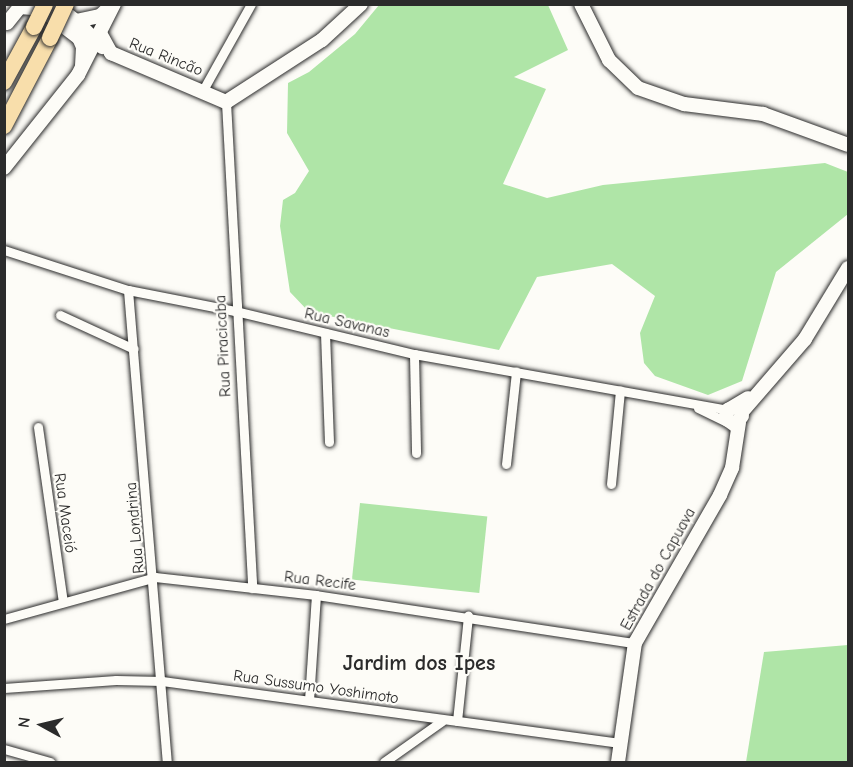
<!DOCTYPE html>
<html>
<head>
<meta charset="utf-8">
<style>
	body { margin:0 }
	#map { position:relative; width:853px; height:767px; overflow:hidden; background:#fdfcf7; font-family:"Comic Neue",sans-serif }
	div>[style] { position:absolute }
	.green>* { inset:0; background:#afe5a7; transform-origin:0 0 }
	.roads { filter:drop-shadow(0 0 2px #2b2b2b) drop-shadow(0 0 2px #2b2b2b) }
	.street>* { height:9px; margin:-4.5px; padding:0 4.5px; transform-origin:4.5px; border-radius:4.5px; background:#fdfcf7 }
	.secondary>* { height:14px; margin:-7px; padding:0 7px; transform-origin:7px; border-radius:7px; background:#fdfcf7 }
	.highway>* { height:16px; margin:-8px; padding:0 8px; transform-origin:8px; border-radius:8px; background:#f8deab }
	.bridges { filter:drop-shadow(0 0 2px #2b2b2b) drop-shadow(0 0 2px #2b2b2b) }
	.highway-bridge>* { height:16px; margin:-8px; padding:0 8px; transform-origin:8px; border-radius:8px; background:#f8deab }
	span { translate:-50% -50%; white-space:nowrap; text-align:center; line-height:1.15; -webkit-text-stroke:4.5px #fdfcf7; paint-order:stroke }
	.street-label { font-size:16px; color:#2b2b2b }
	.district-label { font-size:22px; color:#2b2b2b; font-weight:700 }
	.frame { position:absolute; inset:0; border:6px solid #2b2b2b; pointer-events:none }
	.north { position:absolute; left:12px; top:695px; width:60px; height:60px; -webkit-text-stroke:4px #fdfcf7; paint-order:stroke; rotate:278deg; font-size:16px; font-weight:700; line-height:24px; text-align:center; color:#2b2b2b }
	.north::after { content:''; display:block; margin:auto; width:21px; height:27px; background:#2b2b2b; clip-path:polygon(50% 0,100% 100%,50% 72%,0 100%) }
</style>
</head>
<body>
<div id="map">
	<div class="green">
		<i style="clip-path:polygon(379px 5px,548px 5px,568px 50px,514px 77px,546px 89px,503px 184px,547px 198px,603px 185px,825px 163px,848px 172px,848px 214px,776px 272px,742px 381px,708px 395px,655px 376px,644px 363px,640px 333px,655px 296px,612px 264px,537px 277px,499px 350px,309px 312px,290px 292px,280px 226px,283px 200px,295px 193px,309px 171px,287px 133px,288px 83px,309px 72px,355px 34px)"></i>
		<i style="left:360px;top:503px;width:128px;height:77px;rotate:6deg"></i>
		<i style="clip-path:polygon(848px 645px,848px 762px,746px 762px,764px 652px)"></i>
	</div>
	<div class="roads">
		<div class="street">
			<i style="left:203px;top:90px;width:98px;rotate:-60.8deg"></i>
			<i style="left:226px;top:102px;width:487px;rotate:86.9deg"></i>
			<i style="left:4px;top:250px;width:130px;rotate:17.9deg"></i>
			<i style="left:128px;top:290px;width:109px;rotate:11.1deg"></i>
			<i style="left:235px;top:311px;width:184px;rotate:13.5deg"></i>
			<i style="left:414px;top:354px;width:319px;rotate:10.1deg"></i>
			<i style="left:128px;top:290px;width:474px;rotate:85.3deg"></i>
			<i style="left:60px;top:315px;width:81px;rotate:24.7deg"></i>
			<i style="left:325px;top:333px;width:109px;rotate:87.9deg"></i>
			<i style="left:414px;top:354px;width:99px;rotate:88.8deg"></i>
			<i style="left:698px;top:408px;width:32px;rotate:26deg"></i>
			<i style="left:38px;top:427px;width:177px;rotate:81.9deg"></i>
			<i style="left:506px;top:464px;width:93px;rotate:-83.8deg"></i>
			<i style="left:611px;top:484px;width:94px;rotate:-84.5deg"></i>
			<i style="left:4px;top:619px;width:157px;rotate:-15.5deg"></i>
			<i style="left:155px;top:577px;width:162px;rotate:6.4deg"></i>
			<i style="left:316px;top:595px;width:323px;rotate:8.6deg"></i>
			<i style="left:4px;top:688px;width:112px;rotate:-4.1deg"></i>
			<i style="left:116px;top:680px;width:46px;rotate:1.2deg"></i>
			<i style="left:162px;top:681px;width:464px;rotate:7.7deg"></i>
			<i style="left:309px;top:700px;width:105px;rotate:-86.2deg"></i>
			<i style="left:457px;top:721px;width:106px;rotate:-84deg"></i>
			<i style="left:4px;top:749px;width:48px;rotate:15.8deg"></i>
			<i style="left:384px;top:762px;width:71px;rotate:-35.3deg"></i>
		</div>
		<div class="secondary">
			<i style="left:54px;top:4px;width:28px;rotate:38deg"></i>
			<i style="left:76px;top:21px;width:25px;rotate:-12deg"></i>
			<i style="left:100px;top:16px;width:18px;rotate:-43deg"></i>
			<i style="left:581px;top:4px;width:63px;rotate:63.4deg"></i>
			<i style="left:609px;top:60px;width:40px;rotate:44deg"></i>
			<i style="left:638px;top:88px;width:49px;rotate:19.2deg"></i>
			<i style="left:684px;top:104px;width:80px;rotate:7.2deg"></i>
			<i style="left:763px;top:114px;width:90px;rotate:20deg"></i>
			<i style="left:76px;top:21px;width:37px;rotate:45deg"></i>
			<i style="left:7px;top:23px;width:21px;rotate:-51deg"></i>
			<i style="left:20px;top:7px;width:21px;rotate:5deg"></i>
			<i style="left:41px;top:9px;width:48px;rotate:37.3deg"></i>
			<i style="left:79px;top:38px;width:10px;rotate:66deg"></i>
			<i style="left:83px;top:47px;width:18px;rotate:93deg"></i>
			<i style="left:101px;top:35px;width:21px;rotate:61deg"></i>
			<i style="left:111px;top:53px;width:125px;rotate:23.1deg"></i>
			<i style="left:226px;top:102px;width:114px;rotate:-32.9deg"></i>
			<i style="left:322px;top:40px;width:53px;rotate:-42.7deg"></i>
			<i style="left:4px;top:168px;width:119px;rotate:-51.5deg"></i>
			<i style="left:78px;top:75px;width:80px;rotate:-63.1deg"></i>
			<i style="left:741px;top:413px;width:98px;rotate:-49.1deg"></i>
			<i style="left:805px;top:339px;width:83px;rotate:-58.8deg"></i>
			<i style="left:742px;top:416px;width:11px;rotate:128deg"></i>
			<i style="left:735px;top:425px;width:12px;rotate:-145deg"></i>
			<i style="left:725px;top:418px;width:9px;rotate:-69deg"></i>
			<i style="left:728px;top:410px;width:23px;rotate:-31deg"></i>
			<i style="left:618px;top:762px;width:120px;rotate:-81.9deg"></i>
			<i style="left:635px;top:643px;width:171px;rotate:-60.1deg"></i>
			<i style="left:720px;top:495px;width:30px;rotate:-66deg"></i>
			<i style="left:732px;top:468px;width:46px;rotate:-81.2deg"></i>
		</div>
		<div class="highway">
			<i style="left:4px;top:82px;width:63px;rotate:-61.4deg"></i>
			<i style="left:4px;top:126px;width:99px;rotate:-62.4deg"></i>
		</div>
	</div>
	<div class="bridges">
		<div class="highway-bridge">
			<i style="left:34px;top:27px;width:25px;rotate:-64deg"></i>
			<i style="left:50px;top:38px;width:38px;rotate:-65deg"></i>
		</div>
	</div>
	<div class="street-label">
		<span style="left:166px;top:57px;rotate:22deg">Rua Rincão</span>
		<span style="left:347px;top:323px;rotate:13deg">Rua Savanas</span>
		<span style="left:223px;top:346px;rotate:-93deg">Rua Piracicaba</span>
		<span style="left:65px;top:513px;rotate:82deg">Rua Maceió</span>
		<span style="left:135px;top:528px;rotate:-95deg">Rua Londrina</span>
		<span style="left:658px;top:569px;rotate:-61deg">Estrada do Capuava</span>
		<span style="left:320px;top:581px;rotate:7deg">Rua Recife</span>
		<span style="left:316px;top:687px;rotate:8deg">Rua Sussumo Yoshimoto</span>
	</div>
	<div class="district-label">
		<span style="left:419px;top:664px">Jardim dos Ipes</span>
	</div>
	<div class="frame"></div>
	<div class="north">N</div>
</div>
</body>
</html>
